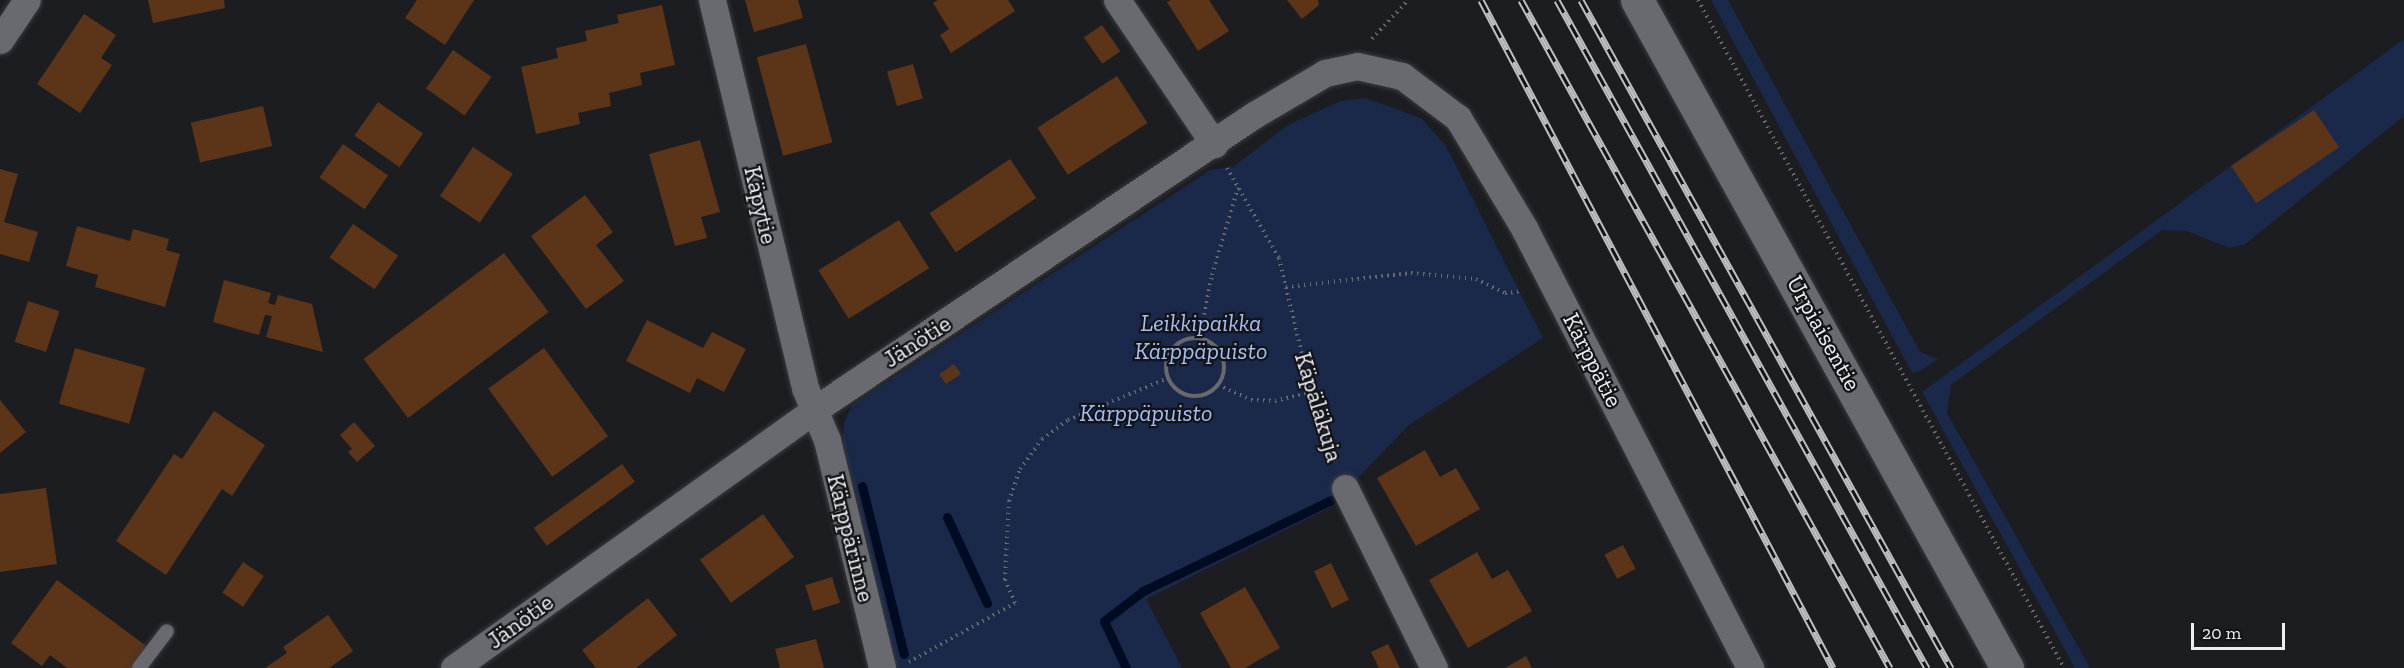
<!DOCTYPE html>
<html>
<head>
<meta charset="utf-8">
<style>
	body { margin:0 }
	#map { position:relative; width:2404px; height:668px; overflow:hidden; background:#1c1d21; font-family:"Zilla Slab",serif }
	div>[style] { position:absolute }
	.green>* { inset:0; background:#1a284a }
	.stream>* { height:9px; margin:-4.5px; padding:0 4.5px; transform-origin:4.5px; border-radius:4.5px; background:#000b21 }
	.building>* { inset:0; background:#5c3518; transform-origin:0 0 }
	.path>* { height:4px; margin-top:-2px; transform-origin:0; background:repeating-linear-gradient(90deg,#68696d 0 1.5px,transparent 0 6px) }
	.path>.ring { margin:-2px; padding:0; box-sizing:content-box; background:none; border:4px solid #68696d; border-radius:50% }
	.roads { filter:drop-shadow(0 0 2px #393b3e) drop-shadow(0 0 2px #393b3e) }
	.lane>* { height:14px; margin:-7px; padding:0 7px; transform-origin:7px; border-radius:7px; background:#686a6f }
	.street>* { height:27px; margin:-13.5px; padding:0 13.5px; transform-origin:13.5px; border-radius:13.5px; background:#686a6f }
	.secondary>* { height:33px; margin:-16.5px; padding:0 16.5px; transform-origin:16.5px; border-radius:16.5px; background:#686a6f }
	.rail>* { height:7px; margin-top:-3.5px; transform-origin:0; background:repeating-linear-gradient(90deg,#131418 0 14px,#bebfc2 0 28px); box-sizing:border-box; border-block:2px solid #bebfc2 }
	span { translate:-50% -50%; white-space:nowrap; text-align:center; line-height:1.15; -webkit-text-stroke:4.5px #131418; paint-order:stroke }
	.street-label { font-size:24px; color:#edeef1 }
	.park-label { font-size:24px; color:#a6bef3; font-style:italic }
	.scale { position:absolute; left:2191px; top:623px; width:94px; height:27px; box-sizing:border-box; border:3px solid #edeef1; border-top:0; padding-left:8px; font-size:18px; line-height:21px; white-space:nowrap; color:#edeef1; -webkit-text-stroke:4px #131418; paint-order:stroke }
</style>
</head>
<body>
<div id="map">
	<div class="green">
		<i style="clip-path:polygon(1711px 0,1728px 0,1920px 352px,1938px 359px,1920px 371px,1912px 373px)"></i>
		<i style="clip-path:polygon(2404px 39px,2404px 116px,2244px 245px,2229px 248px,2187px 231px,2162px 230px,1951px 385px,1947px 413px,2090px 668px,2075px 668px,1922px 392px)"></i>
		<i style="clip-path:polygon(1365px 98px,1421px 118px,1446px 146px,1543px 338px,1409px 425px,1329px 508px,1146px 599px,1182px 668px,897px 668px,843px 441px,844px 423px,852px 405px,1210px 170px,1233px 167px,1288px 125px,1341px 101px)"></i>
	</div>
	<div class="stream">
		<i style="left:862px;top:486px;width:173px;rotate:76deg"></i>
		<i style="left:947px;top:517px;width:95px;rotate:65.1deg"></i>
		<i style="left:1126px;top:668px;width:52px;rotate:-115.1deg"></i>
		<i style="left:1104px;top:621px;width:49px;rotate:-37.6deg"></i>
		<i style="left:1143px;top:591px;width:209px;rotate:-25.8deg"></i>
	</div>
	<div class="building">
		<i style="clip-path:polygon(148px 0,224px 0,225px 8px,153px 23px)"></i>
		<i style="clip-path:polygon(417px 0,474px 0,445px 45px,405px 18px)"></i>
		<i style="clip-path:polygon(745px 0,798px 0,803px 18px,754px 32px)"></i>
		<i style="clip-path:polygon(938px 0,1008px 0,1015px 11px,951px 53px,940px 35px,949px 29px,933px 3px)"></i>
		<i style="clip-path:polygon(1171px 0,1209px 0,1229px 31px,1198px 51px,1167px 2px)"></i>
		<i style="clip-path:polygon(1287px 0,1318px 0,1319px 5px,1302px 19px)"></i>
		<i style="clip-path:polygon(662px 5px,675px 65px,640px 73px,642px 85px,609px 93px,611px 106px,578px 113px,580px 124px,536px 134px,521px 67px,558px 58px,556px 48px,587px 41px,585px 31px,619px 23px,617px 15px)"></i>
		<i style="clip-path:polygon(84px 14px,116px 35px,101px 58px,112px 65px,80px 113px,37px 84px)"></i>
		<i style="left:1102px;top:25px;width:32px;height:22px;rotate:55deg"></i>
		<i style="left:806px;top:44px;width:102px;height:51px;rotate:75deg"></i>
		<i style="left:453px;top:50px;width:47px;height:47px;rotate:35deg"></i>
		<i style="left:913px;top:64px;width:36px;height:27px;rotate:74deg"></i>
		<i style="left:1117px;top:76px;width:56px;height:95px;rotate:57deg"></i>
		<i style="left:378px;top:102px;width:55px;height:41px;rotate:35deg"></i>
		<i style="left:263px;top:106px;width:41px;height:74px;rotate:77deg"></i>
		<i style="left:2314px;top:110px;width:45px;height:100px;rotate:56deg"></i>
		<i style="clip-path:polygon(700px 140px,720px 212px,701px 217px,707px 238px,675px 246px,649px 154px)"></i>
		<i style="left:343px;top:144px;width:55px;height:41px;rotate:35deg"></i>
		<i style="left:473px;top:147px;width:48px;height:59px;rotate:34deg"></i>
		<i style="left:1010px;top:159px;width:47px;height:97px;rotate:56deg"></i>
		<i style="clip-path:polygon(0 169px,18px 174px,4px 222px,38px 232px,29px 262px,0 254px)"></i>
		<i style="clip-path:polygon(585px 195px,613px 232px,596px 245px,624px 281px,586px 309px,531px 236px)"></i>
		<i style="left:899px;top:220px;width:57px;height:95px;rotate:58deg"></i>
		<i style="left:353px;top:224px;width:55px;height:41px;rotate:35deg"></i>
		<i style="clip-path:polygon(77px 226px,130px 241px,133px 229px,169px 239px,166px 250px,180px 254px,165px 307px,95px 287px,98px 275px,66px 266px)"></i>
		<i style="left:504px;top:253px;width:74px;height:176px;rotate:53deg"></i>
		<i style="clip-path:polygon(224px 280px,271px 293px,268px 303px,275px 305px,278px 295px,312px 304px,323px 352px,266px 337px,272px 316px,265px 315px,259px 335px,213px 322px)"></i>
		<i style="left:28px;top:301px;width:33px;height:43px;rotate:18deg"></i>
		<i style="clip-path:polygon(647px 320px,703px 348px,712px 332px,746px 349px,724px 392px,697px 378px,690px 393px,626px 361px)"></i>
		<i style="left:75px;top:348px;width:73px;height:58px;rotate:16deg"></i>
		<i style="left:544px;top:348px;width:109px;height:69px;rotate:54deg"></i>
		<i style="left:954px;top:364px;width:12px;height:18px;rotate:55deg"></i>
		<i style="clip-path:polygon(0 400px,26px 432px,0 453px)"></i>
		<i style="clip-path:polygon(214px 411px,265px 445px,232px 496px,222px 489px,166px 575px,116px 541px,174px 454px,182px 459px)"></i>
		<i style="clip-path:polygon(354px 422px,375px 446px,357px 462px,348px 452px,352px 449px,340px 435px)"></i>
		<i style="clip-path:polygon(1425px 450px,1440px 477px,1456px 468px,1480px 509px,1416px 546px,1377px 478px)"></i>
		<i style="left:622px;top:464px;width:22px;height:109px;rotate:54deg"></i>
		<i style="clip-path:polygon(46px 488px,57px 564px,0 572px,0 494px)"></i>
		<i style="left:763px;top:514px;width:53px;height:78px;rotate:54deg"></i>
		<i style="left:1623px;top:545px;width:27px;height:21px;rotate:62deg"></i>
		<i style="clip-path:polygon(1477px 552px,1492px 579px,1508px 570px,1532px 611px,1468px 648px,1429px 580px)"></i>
		<i style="left:243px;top:562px;width:25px;height:37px;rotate:34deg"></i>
		<i style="left:1331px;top:563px;width:41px;height:19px;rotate:64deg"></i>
		<i style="left:832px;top:577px;width:27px;height:28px;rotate:73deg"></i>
		<i style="clip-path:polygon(57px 580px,149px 648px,133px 668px,67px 668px,50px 655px,42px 666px,11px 643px)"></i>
		<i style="clip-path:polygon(1245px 587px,1280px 648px,1245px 668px,1231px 668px,1200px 613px)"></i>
		<i style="clip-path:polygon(648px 598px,677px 635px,636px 668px,596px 668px,582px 650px)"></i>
		<i style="clip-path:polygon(328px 615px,353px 651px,329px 668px,265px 668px,287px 653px,283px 647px)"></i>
		<i style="clip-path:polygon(816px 639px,824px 668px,780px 668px,775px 649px)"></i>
		<i style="clip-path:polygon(1388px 644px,1400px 668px,1379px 668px,1371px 652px)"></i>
		<i style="clip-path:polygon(1526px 656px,1532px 668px,1505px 668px)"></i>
	</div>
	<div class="path">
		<i style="left:1698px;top:0;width:762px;rotate:61.28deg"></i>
		<i style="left:1372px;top:39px;width:53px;rotate:-47.3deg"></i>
		<i style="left:1227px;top:168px;width:104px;rotate:60deg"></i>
		<i style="left:1279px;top:258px;width:138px;rotate:76.6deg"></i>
		<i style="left:1311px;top:392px;width:74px;rotate:70.3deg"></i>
		<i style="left:1286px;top:287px;width:126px;rotate:-6.4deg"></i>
		<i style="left:1411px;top:273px;width:65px;rotate:5.3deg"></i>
		<i style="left:1476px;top:279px;width:32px;rotate:26deg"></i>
		<i style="left:1505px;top:293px;width:18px;rotate:-6deg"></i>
		<i class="ring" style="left:1166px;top:338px;width:54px;height:54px"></i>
		<i style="left:1199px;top:338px;width:64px;rotate:-78.3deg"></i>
		<i style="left:1212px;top:275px;width:91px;rotate:-73.4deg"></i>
		<i style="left:1218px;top:385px;width:36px;rotate:24deg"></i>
		<i style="left:1251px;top:400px;width:24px;rotate:2deg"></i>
		<i style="left:1275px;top:401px;width:37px;rotate:-14deg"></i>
		<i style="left:909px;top:662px;width:121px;rotate:-29.1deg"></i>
		<i style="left:1015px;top:603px;width:25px;rotate:-113deg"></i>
		<i style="left:1005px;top:580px;width:79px;rotate:-87.1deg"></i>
		<i style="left:1009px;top:501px;width:34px;rotate:-71deg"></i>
		<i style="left:1020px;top:469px;width:37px;rotate:-54deg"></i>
		<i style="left:1042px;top:439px;width:32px;rotate:-36deg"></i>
		<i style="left:1068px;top:420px;width:108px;rotate:-22.8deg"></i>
	</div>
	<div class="roads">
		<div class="lane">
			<i style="left:139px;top:668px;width:46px;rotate:-52.9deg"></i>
		</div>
		<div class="street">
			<i style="left:712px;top:0;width:399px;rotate:76.5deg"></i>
			<i style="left:805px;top:388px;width:56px;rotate:67.1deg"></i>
			<i style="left:827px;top:440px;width:235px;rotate:76.4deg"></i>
			<i style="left:1117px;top:0;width:174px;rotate:56deg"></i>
			<i style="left:0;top:40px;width:48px;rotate:-56deg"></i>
			<i style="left:1345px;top:488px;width:201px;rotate:63.7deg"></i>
			<i style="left:454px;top:668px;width:443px;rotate:-35.6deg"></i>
			<i style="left:814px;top:410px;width:530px;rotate:-33.84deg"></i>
			<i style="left:1254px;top:115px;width:82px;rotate:-30.6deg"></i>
			<i style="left:1325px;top:73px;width:33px;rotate:-12deg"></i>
			<i style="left:1357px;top:66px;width:46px;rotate:12.5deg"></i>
			<i style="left:1402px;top:76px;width:70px;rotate:36.9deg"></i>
			<i style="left:1458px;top:118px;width:128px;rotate:59deg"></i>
			<i style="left:1524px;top:228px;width:495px;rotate:62.8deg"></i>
		</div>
		<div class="secondary">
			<i style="left:1637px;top:0;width:764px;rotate:61.02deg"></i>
		</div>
	</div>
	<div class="rail">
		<i style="left:1481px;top:0;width:755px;rotate:62.21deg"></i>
		<i style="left:1521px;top:0;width:763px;rotate:61.08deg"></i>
		<i style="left:1557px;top:0;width:764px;rotate:61.02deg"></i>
		<i style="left:1581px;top:0;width:764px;rotate:61.02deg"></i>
	</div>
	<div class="street-label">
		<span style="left:761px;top:205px;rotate:77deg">Käpytie</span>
		<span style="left:1824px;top:333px;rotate:61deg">Urpiaisentie</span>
		<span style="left:917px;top:341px;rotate:-33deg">Jänötie</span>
		<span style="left:1593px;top:360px;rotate:63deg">Kärppätie</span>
		<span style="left:1319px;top:407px;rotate:73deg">Käpäläkuja</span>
		<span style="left:851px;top:538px;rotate:76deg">Kärppärinne</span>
		<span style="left:520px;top:621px;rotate:-36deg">Jänötie</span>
	</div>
	<div class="park-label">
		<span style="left:1201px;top:337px">Leikkipaikka<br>Kärppäpuisto</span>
		<span style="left:1146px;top:413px">Kärppäpuisto</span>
	</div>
	<div class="scale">20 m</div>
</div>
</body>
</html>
